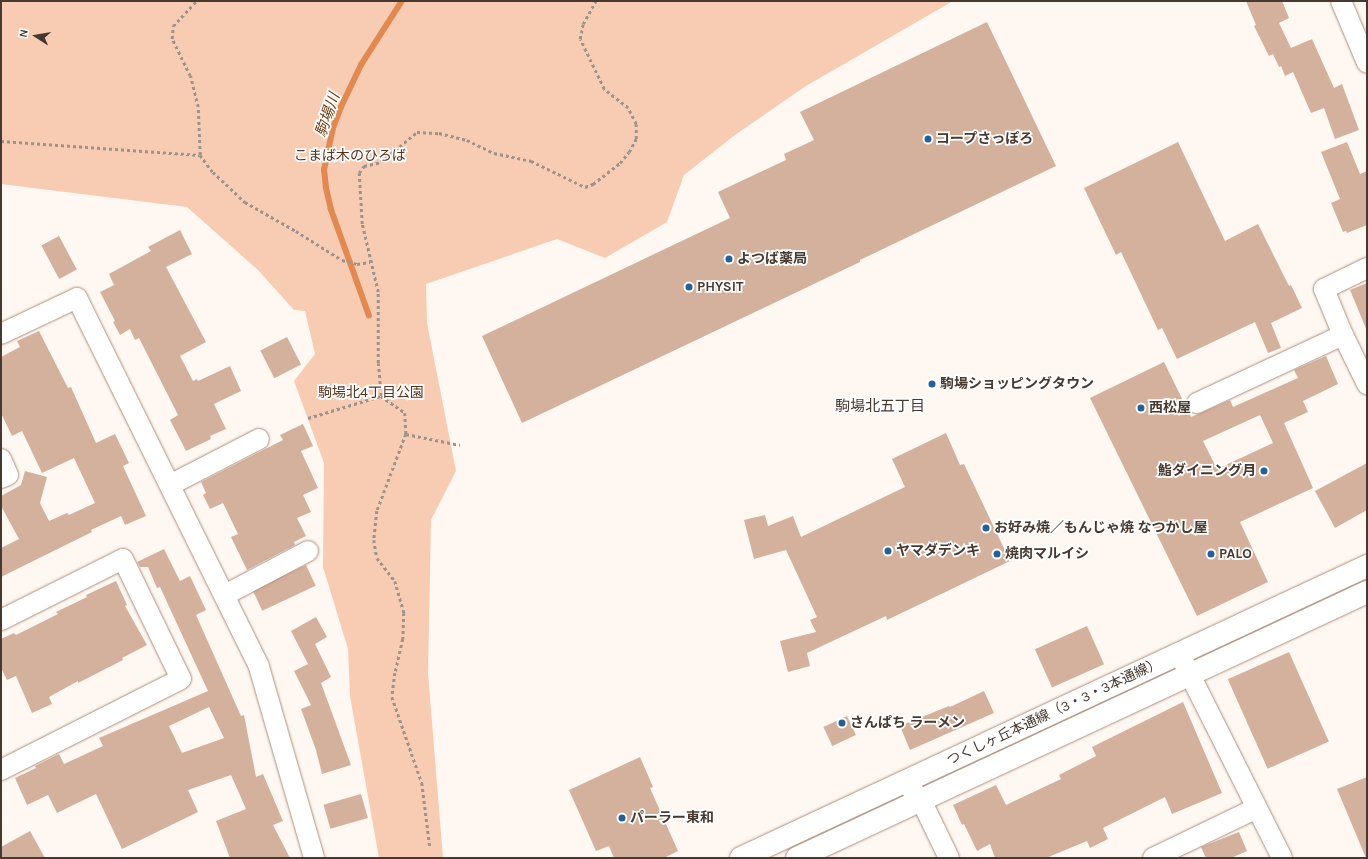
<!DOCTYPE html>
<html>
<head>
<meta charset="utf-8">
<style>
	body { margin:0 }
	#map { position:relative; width:1368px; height:859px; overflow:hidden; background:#fef7f2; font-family:Karla,"Noto Sans JP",sans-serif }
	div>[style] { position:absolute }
	.green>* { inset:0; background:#f7ccb3 }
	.stream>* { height:5.5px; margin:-2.75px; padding:0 2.75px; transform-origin:2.75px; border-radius:2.75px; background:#e18951 }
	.building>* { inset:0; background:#d3b19d; transform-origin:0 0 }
	.path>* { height:2.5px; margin-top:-1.25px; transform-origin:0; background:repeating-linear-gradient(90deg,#9e938c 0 3px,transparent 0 6px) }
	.roads { filter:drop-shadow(0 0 1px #af8e7b) drop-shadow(0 0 1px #af8e7b) }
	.street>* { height:20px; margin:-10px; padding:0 10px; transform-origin:10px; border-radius:10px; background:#fff }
	.secondary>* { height:22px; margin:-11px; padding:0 11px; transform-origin:11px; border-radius:11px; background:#fff }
	.dots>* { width:11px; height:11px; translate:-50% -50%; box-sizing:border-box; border:2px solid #fff; border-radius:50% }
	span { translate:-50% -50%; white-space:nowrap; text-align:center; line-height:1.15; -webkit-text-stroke:3.5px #fff; paint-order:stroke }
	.poi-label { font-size:14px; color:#473930; font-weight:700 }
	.left { translate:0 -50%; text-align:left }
	.right { translate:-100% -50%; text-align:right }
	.park-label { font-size:14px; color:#57331c }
	.street-label { font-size:14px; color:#473930 }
	.water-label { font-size:15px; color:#71390e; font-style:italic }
	.neighbourhood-label { font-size:15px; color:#473930 }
	.frame { position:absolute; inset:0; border:2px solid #473930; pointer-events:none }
	.north { position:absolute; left:16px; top:16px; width:40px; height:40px; -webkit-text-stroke:3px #fff; paint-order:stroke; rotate:282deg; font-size:11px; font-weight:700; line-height:16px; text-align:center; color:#473930 }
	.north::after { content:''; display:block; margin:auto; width:14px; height:18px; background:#473930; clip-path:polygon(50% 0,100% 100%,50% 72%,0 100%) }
</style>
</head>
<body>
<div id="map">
	<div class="green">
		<i style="clip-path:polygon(1px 1px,953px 1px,806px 86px,735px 135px,684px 175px,667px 222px,605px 258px,557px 239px,426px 284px,427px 323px,456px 471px,431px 520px,428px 673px,443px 858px,379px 858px,350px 696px,348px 649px,323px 567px,324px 463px,294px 381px,315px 354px,305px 311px,294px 310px,258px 270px,187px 207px,1px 184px)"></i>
	</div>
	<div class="stream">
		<i style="left:369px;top:316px;width:113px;rotate:-109.7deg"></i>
		<i style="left:331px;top:210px;width:23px;rotate:-103deg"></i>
		<i style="left:326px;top:188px;width:18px;rotate:-96deg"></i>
		<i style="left:324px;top:170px;width:43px;rotate:-77.9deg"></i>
		<i style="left:333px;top:128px;width:22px;rotate:-69deg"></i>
		<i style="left:341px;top:107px;width:47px;rotate:-64.5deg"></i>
		<i style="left:361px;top:65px;width:76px;rotate:-57.4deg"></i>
	</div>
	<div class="building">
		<i style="clip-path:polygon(1246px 1px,1282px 1px,1289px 18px,1279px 23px,1291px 48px,1312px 39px,1334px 88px,1342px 84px,1359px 130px,1335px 139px,1324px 108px,1311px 113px,1293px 72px,1285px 76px,1281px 66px,1279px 67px,1273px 54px,1269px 56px,1254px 26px,1256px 25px)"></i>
		<i style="clip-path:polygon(987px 22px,1056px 166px,860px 260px,860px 262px,522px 423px,482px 336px,730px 218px,718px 192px,786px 160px,784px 154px,814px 140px,800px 112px)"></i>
		<i style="clip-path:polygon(1178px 142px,1225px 241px,1258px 224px,1289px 286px,1291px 285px,1302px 308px,1271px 323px,1281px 348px,1268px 353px,1255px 322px,1177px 359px,1162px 328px,1158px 330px,1121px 252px,1116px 255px,1084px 188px)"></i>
		<i style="clip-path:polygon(1347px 142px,1360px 174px,1367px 171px,1367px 225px,1347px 233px,1346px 231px,1343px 232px,1331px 203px,1340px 199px,1321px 152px)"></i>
		<i style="clip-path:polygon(180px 230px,192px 254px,166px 267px,206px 342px,180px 356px,193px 381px,197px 379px,198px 381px,230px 366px,241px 391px,214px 404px,226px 429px,210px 436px,211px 439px,186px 451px,170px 420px,178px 415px,139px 338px,135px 340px,130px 329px,120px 335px,113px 322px,115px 321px,100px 292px,114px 285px,109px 274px,151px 251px,148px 247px)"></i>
		<i style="left:59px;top:236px;width:38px;height:20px;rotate:62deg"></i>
		<i style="clip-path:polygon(1367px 283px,1367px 331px,1350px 290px)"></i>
		<i style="clip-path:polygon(39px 331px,68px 388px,71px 387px,96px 443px,115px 434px,129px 463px,123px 466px,146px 516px,125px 525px,121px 516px,91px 530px,92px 532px,1px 577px,1px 548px,19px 539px,1px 506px,1px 496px,21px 485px,25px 471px,47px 477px,40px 503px,49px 521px,67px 513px,69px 515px,95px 503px,74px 458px,42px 473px,22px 431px,12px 436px,1px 413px,1px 357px,20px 347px,17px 341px)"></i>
		<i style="left:287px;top:337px;width:31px;height:30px;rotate:63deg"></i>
		<i style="clip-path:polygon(evenodd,1326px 356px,1338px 384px,1303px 401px,1308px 412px,1284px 423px,1313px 488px,1240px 522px,1268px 582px,1197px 616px,1090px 398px,1164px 362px,1191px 417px,1230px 400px,1233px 407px,1298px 378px,1294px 370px,1326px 356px,1260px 415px,1273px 443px,1217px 469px,1203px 441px,1260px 415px)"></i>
		<i style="clip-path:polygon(303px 424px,313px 446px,301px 451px,318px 488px,303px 495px,311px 512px,297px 518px,306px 536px,294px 542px,295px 545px,247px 570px,231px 537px,238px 534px,223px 503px,210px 509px,203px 495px,206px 493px,201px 482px,283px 440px,280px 435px)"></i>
		<i style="clip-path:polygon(946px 433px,960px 465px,964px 464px,1010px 561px,887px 620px,886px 616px,807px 653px,810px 666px,788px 672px,780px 641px,816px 632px,810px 620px,817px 617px,786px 550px,754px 559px,744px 520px,765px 515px,768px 526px,793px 516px,801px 537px,905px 487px,892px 459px)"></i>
		<i style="clip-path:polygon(1367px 463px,1367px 510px,1335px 528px,1315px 491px)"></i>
		<i style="clip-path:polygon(evenodd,164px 549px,180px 581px,190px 576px,206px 610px,196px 615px,241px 716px,244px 715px,256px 777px,263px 774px,283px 821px,273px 825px,290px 858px,230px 858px,216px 821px,246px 809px,231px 775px,188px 790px,198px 812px,122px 849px,96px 794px,57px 813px,48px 795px,27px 805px,15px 778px,36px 768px,35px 766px,59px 754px,64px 764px,103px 746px,99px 738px,208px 691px,160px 587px,157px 588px,148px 567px,140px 567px,137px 562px,164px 549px,209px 707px,224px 738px,182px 753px,169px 726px,209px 707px)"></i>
		<i style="left:306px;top:565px;width:23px;height:59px;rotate:65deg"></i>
		<i style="clip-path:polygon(116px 581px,127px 605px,125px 606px,147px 645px,122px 658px,123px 660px,78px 683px,78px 681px,49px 697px,52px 704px,32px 713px,16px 676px,7px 680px,1px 668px,1px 639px,14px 633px,16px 635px,58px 614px,56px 612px,87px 597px,86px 595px)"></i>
		<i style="clip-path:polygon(316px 617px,327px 637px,315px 644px,331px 677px,321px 683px,351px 765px,322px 774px,316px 750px,301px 709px,311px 705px,294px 671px,308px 664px,291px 631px)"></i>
		<i style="left:1087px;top:626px;width:42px;height:57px;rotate:66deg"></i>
		<i style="left:1289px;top:652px;width:98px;height:67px;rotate:66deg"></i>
		<i style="clip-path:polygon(984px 691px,994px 713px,910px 750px,900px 726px,949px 706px,950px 707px)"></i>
		<i style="clip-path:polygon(1183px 702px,1222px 793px,1172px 814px,1165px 797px,1103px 828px,1108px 839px,1090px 848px,1087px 841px,1046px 858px,995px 858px,990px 844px,977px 851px,964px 824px,962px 825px,953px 805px,996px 785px,1006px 805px,1061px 779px,1059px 775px,1096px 756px,1092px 747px)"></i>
		<i style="left:847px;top:716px;width:21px;height:26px;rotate:65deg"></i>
		<i style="clip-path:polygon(640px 757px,653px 787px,650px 788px,678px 851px,664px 858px,614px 858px,609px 846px,596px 851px,569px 790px)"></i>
		<i style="clip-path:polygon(1367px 777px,1367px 858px,1366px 858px,1337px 789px)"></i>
		<i style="left:361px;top:794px;width:25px;height:39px;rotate:74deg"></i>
		<i style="clip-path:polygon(30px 831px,45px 858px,1px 858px,1px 847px)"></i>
		<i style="clip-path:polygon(1239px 832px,1247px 851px,1231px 858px,1206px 858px,1201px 847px)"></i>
	</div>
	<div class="path">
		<i style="left:1px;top:141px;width:199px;rotate:4deg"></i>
		<i style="left:200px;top:155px;width:48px;rotate:-92.4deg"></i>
		<i style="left:198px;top:107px;width:32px;rotate:-104deg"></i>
		<i style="left:190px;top:76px;width:41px;rotate:-115.9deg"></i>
		<i style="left:172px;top:39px;width:13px;rotate:-86deg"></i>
		<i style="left:173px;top:26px;width:34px;rotate:-47deg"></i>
		<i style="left:200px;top:155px;width:21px;rotate:53deg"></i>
		<i style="left:213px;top:172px;width:44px;rotate:43.2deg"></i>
		<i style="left:245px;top:202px;width:59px;rotate:29.6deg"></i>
		<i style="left:296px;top:231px;width:54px;rotate:32.2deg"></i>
		<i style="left:342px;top:260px;width:16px;rotate:15deg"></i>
		<i style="left:357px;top:264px;width:13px;rotate:-9deg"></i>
		<i style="left:381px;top:396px;width:33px;rotate:-95deg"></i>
		<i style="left:378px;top:363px;width:71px;rotate:-90deg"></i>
		<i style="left:378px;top:292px;width:70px;rotate:-103.2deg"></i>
		<i style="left:362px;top:224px;width:51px;rotate:-93.4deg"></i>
		<i style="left:359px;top:173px;width:9px;rotate:-54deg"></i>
		<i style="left:364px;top:166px;width:17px;rotate:-13deg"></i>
		<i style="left:381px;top:162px;width:47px;rotate:-39.8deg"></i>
		<i style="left:417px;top:132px;width:22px;rotate:3deg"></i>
		<i style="left:439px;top:133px;width:29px;rotate:14deg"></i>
		<i style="left:467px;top:140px;width:30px;rotate:26deg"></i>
		<i style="left:494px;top:153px;width:38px;rotate:12deg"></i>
		<i style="left:531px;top:161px;width:60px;rotate:25.7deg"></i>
		<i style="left:585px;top:187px;width:9px;rotate:-21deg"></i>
		<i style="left:593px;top:184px;width:34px;rotate:-38deg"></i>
		<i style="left:620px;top:163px;width:14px;rotate:-51deg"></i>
		<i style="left:629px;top:152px;width:15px;rotate:-62deg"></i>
		<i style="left:636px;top:139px;width:15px;rotate:-90deg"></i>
		<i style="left:636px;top:124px;width:18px;rotate:-117deg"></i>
		<i style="left:628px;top:108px;width:31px;rotate:-142deg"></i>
		<i style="left:604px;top:89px;width:55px;rotate:-115.6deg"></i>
		<i style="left:580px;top:39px;width:15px;rotate:-79deg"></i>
		<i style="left:583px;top:24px;width:26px;rotate:-61deg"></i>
		<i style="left:308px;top:418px;width:76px;rotate:-16.8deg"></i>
		<i style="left:381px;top:396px;width:29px;rotate:35deg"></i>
		<i style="left:405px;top:413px;width:21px;rotate:87deg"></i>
		<i style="left:406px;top:434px;width:82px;rotate:110.6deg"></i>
		<i style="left:377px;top:511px;width:29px;rotate:96deg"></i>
		<i style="left:374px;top:540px;width:18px;rotate:81deg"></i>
		<i style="left:377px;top:558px;width:29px;rotate:52deg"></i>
		<i style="left:395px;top:581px;width:33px;rotate:74deg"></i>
		<i style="left:404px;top:613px;width:26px;rotate:92deg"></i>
		<i style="left:403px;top:639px;width:35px;rotate:103deg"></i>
		<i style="left:395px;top:673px;width:24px;rotate:97deg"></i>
		<i style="left:392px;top:697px;width:91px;rotate:70.8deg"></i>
		<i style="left:422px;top:783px;width:64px;rotate:82.9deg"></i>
		<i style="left:406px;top:434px;width:55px;rotate:11.5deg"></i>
	</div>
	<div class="roads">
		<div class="street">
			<i style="left:1341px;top:1px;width:67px;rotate:67.2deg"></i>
			<i style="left:1367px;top:268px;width:48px;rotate:154deg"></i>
			<i style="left:1324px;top:289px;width:50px;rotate:67.6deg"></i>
			<i style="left:1343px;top:335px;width:55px;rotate:63.9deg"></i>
			<i style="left:1px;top:334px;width:84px;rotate:-25.3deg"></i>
			<i style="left:77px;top:298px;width:411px;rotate:63.7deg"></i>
			<i style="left:259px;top:667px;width:199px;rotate:73.9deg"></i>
			<i style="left:1197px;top:403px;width:161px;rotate:-25deg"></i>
			<i style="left:1px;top:459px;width:17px;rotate:66deg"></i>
			<i style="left:8px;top:475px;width:8px;rotate:157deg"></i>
			<i style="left:170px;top:485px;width:100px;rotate:-27.3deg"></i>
			<i style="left:225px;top:595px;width:94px;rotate:-27.9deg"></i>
			<i style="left:1px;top:620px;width:136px;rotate:-26.6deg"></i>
			<i style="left:123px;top:559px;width:133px;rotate:64.2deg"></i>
			<i style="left:181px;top:679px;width:202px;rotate:153.2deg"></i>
			<i style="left:1179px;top:653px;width:229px;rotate:63.3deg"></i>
			<i style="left:905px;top:782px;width:24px;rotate:48deg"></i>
			<i style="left:921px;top:800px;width:64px;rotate:64.2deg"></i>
			<i style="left:1153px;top:858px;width:115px;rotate:-25.7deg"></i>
		</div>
		<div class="secondary">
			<i style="left:741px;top:858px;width:691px;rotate:-25.01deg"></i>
			<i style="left:797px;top:858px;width:629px;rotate:-25.02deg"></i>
		</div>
	</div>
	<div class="dots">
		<i style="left:928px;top:139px;background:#226097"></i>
		<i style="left:729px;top:259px;background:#226097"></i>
		<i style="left:689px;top:287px;background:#226097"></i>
		<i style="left:932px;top:384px;background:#226097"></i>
		<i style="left:1141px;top:408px;background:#226097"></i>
		<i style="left:1264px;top:471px;background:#226097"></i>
		<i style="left:986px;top:528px;background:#226097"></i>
		<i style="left:888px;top:551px;background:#226097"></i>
		<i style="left:997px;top:554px;background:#226097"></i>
		<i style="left:1211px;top:554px;background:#226097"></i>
		<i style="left:842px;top:723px;background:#226097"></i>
		<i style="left:622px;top:818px;background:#226097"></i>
	</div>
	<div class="poi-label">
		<span class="left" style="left:936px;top:139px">コープさっぽろ</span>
		<span class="left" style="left:737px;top:259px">よつば薬局</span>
		<span class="left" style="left:697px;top:287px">PHYSIT</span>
		<span class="left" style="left:940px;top:384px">駒場ショッピングタウン</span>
		<span class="left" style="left:1149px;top:408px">西松屋</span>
		<span class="right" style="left:1256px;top:471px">鮨ダイニング月</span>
		<span class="left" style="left:994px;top:528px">お好み焼／もんじゃ焼 なつかし屋</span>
		<span class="left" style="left:896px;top:551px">ヤマダデンキ</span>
		<span class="left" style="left:1005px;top:554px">焼肉マルイシ</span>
		<span class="left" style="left:1219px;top:554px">PALO</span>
		<span class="left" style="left:850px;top:723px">さんぱち ラーメン</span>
		<span class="left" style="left:630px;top:818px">パーラー東和</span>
	</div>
	<div class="park-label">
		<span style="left:350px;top:156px">こまば木のひろば</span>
		<span style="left:371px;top:393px">駒場北4丁目公園</span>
	</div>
	<div class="street-label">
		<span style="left:1054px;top:712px;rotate:-25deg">つくしヶ丘本通線（3・3・3本通線）</span>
	</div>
	<div class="water-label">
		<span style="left:328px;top:115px;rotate:-71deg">駒場川</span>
	</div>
	<div class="neighbourhood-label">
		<span style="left:880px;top:407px">駒場北五丁目</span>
	</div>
	<div class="frame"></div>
	<div class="north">N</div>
</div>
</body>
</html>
